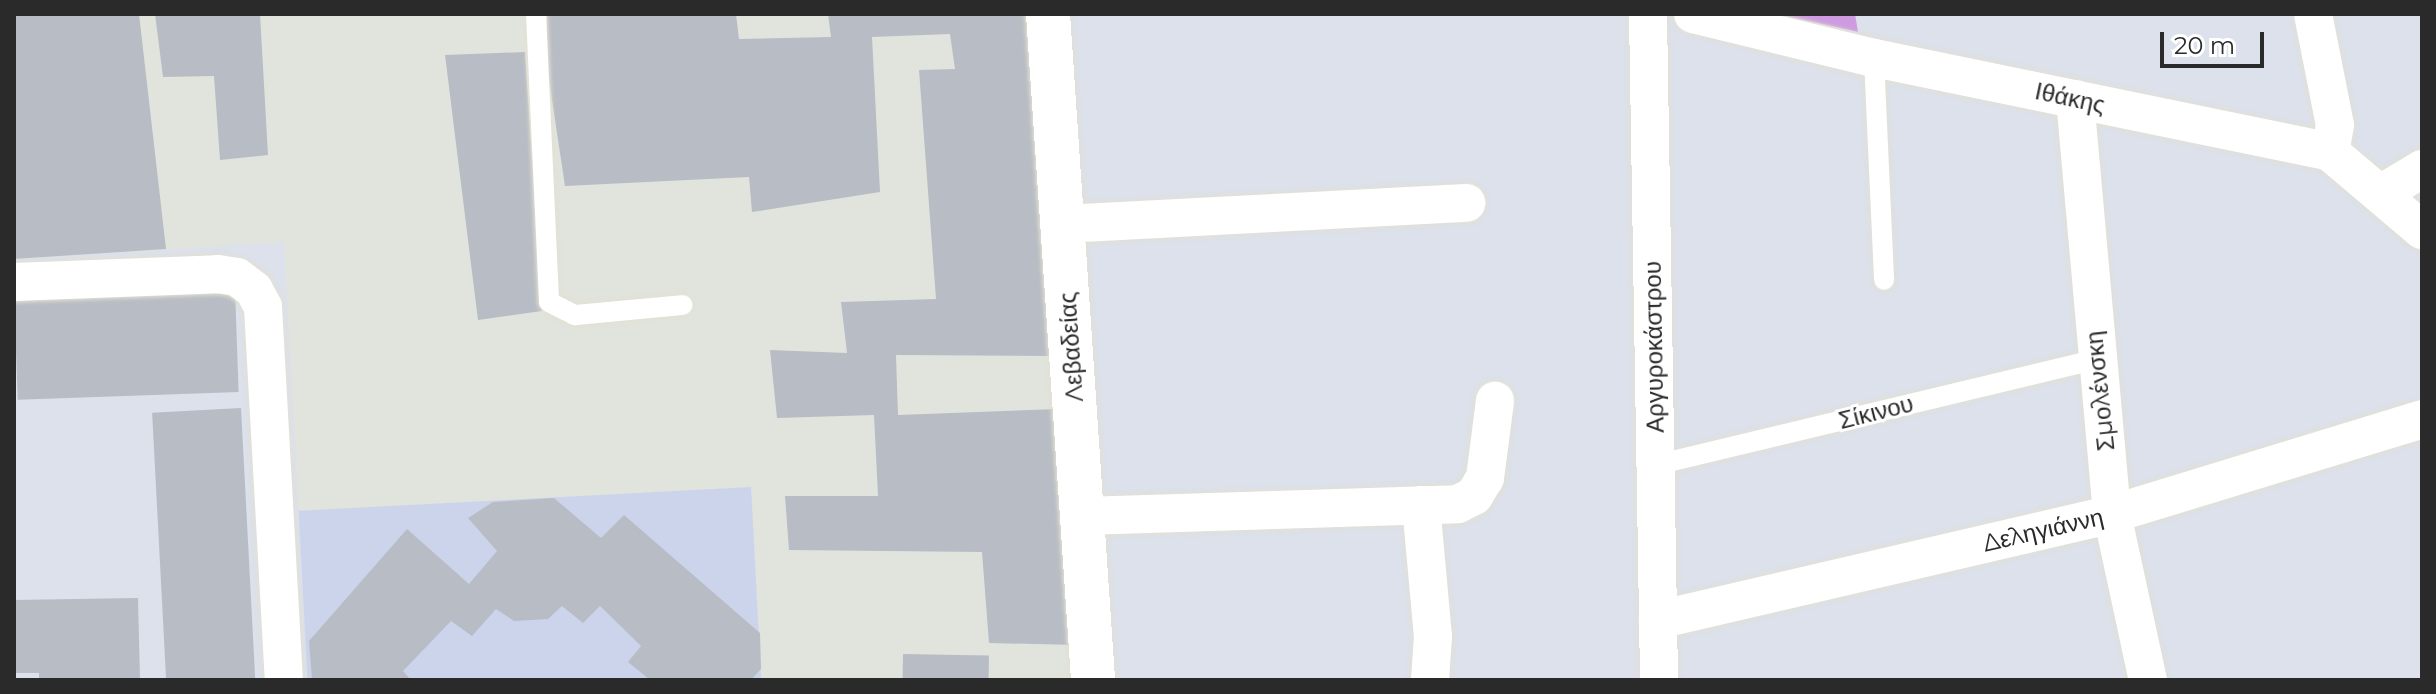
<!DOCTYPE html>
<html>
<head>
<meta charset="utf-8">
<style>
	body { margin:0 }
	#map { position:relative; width:2436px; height:694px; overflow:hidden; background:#dce1eb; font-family:Montserrat,sans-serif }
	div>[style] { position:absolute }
	.industrial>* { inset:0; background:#e1e4dd }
	.education>* { inset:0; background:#ccd4ec; transform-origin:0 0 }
	.green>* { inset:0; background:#ce9be0 }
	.building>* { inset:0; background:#b8bcc4; transform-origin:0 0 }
	.roads { filter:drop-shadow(0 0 2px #e2e0d2) drop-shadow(0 0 2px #e2e0d2) }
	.service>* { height:20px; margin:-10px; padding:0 10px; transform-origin:10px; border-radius:10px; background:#fff }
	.minor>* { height:38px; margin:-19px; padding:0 19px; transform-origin:19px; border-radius:19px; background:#fff }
	.tertiary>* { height:44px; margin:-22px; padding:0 22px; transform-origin:22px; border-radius:22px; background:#fff }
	span { translate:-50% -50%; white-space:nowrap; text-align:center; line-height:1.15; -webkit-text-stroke:6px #fff; paint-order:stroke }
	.street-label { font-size:24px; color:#2a2a2a }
	.frame { position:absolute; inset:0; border:16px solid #2a2a2a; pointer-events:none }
	.scale { position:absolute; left:2160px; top:32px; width:104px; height:36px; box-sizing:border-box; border:4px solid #2a2a2a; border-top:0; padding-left:10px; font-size:24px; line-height:28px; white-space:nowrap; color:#2a2a2a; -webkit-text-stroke:6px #fff; paint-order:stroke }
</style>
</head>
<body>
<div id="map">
	<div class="industrial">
		<i style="clip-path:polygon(14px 14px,1029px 14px,1079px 680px,762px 680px,751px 487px,299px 512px,284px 242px,14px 259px)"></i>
	</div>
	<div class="education">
		<i style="left:751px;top:487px;width:193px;height:453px;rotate:87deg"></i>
	</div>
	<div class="green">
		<i style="clip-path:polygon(1777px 14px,1855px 14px,1858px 32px)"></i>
	</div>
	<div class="building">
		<i style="clip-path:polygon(14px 14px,139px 14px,166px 249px,14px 259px)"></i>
		<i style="clip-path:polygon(155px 14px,260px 14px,268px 155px,220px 160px,214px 76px,163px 77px)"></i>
		<i style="clip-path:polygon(547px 14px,736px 14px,739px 39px,831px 37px,828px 14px,1029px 14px,1054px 356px,896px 355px,898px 415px,1058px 409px,1076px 645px,989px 643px,982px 552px,789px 550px,785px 496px,878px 496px,874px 415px,777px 418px,770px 350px,847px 353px,841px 302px,936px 299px,919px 70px,955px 69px,950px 34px,872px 37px,880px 192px,752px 212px,749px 177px,565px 186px,547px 67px)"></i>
		<i style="clip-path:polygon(525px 52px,542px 311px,478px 320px,445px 55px)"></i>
		<i style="left:235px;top:289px;width:103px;height:221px;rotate:88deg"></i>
		<i style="left:241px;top:408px;width:272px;height:89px;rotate:87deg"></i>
		<i style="clip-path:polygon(554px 498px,601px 538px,624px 515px,760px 633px,761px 669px,751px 680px,650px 680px,628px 662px,641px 646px,600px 606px,583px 623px,562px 606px,548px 619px,514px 621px,496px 609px,472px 636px,451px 621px,403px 671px,411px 680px,312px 680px,309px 641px,407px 529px,469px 584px,497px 551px,468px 518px,493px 502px)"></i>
		<i style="clip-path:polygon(138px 598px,140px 680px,39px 680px,39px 673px,14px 673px,14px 600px)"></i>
		<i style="left:903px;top:654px;width:86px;height:26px;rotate:1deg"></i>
	</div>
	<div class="roads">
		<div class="service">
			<i style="left:536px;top:14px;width:288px;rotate:87.4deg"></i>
			<i style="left:549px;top:302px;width:29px;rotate:27deg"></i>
			<i style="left:575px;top:315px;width:108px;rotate:-5.3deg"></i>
			<i style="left:1874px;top:58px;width:222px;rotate:87.4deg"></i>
			<i style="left:1656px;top:465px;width:453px;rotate:-13.5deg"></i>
		</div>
		<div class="minor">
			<i style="left:1648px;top:14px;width:666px;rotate:89.05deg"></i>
			<i style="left:1693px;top:14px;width:186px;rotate:13.7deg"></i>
			<i style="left:1874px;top:58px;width:466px;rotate:11.6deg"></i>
			<i style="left:2330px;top:152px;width:121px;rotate:40.3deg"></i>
			<i style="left:2313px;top:14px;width:113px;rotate:78.8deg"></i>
			<i style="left:2335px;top:125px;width:27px;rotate:100deg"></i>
			<i style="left:2075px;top:99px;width:417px;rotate:84.9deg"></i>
			<i style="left:2112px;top:514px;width:170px;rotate:77.8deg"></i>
			<i style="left:2382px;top:193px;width:47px;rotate:-31deg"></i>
			<i style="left:1063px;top:224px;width:404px;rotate:-3deg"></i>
			<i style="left:14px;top:282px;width:204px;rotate:-2.2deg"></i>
			<i style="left:218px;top:274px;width:19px;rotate:9deg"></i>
			<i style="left:237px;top:277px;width:21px;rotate:37deg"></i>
			<i style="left:254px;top:290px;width:19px;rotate:62deg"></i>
			<i style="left:263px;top:307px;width:374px;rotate:86.8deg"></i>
			<i style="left:1421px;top:505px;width:132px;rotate:84.8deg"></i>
			<i style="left:1433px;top:636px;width:44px;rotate:93.9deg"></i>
			<i style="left:1083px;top:516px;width:375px;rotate:-1.8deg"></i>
			<i style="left:1458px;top:504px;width:18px;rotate:-27deg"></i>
			<i style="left:1474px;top:496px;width:21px;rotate:-59deg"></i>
			<i style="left:1485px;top:478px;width:78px;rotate:-82.6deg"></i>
			<i style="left:1658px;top:620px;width:466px;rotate:-13.1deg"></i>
			<i style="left:2112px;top:514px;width:324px;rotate:-17deg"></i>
		</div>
		<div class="tertiary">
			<i style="left:1048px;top:14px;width:668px;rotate:86.13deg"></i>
		</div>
	</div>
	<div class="street-label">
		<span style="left:2070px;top:98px;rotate:12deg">Ιθάκης</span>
		<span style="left:1071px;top:347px;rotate:-94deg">Λεβαδείας</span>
		<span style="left:1654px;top:347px;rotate:-91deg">Αργυροκάστρου</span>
		<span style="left:2100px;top:391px;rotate:-96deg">Σμολένσκη</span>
		<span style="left:1876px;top:412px;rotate:-14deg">Σίκινου</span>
		<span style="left:2043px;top:530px;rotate:-13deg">Δεληγιάννη</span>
	</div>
	<div class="frame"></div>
	<div class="scale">20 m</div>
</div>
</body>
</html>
